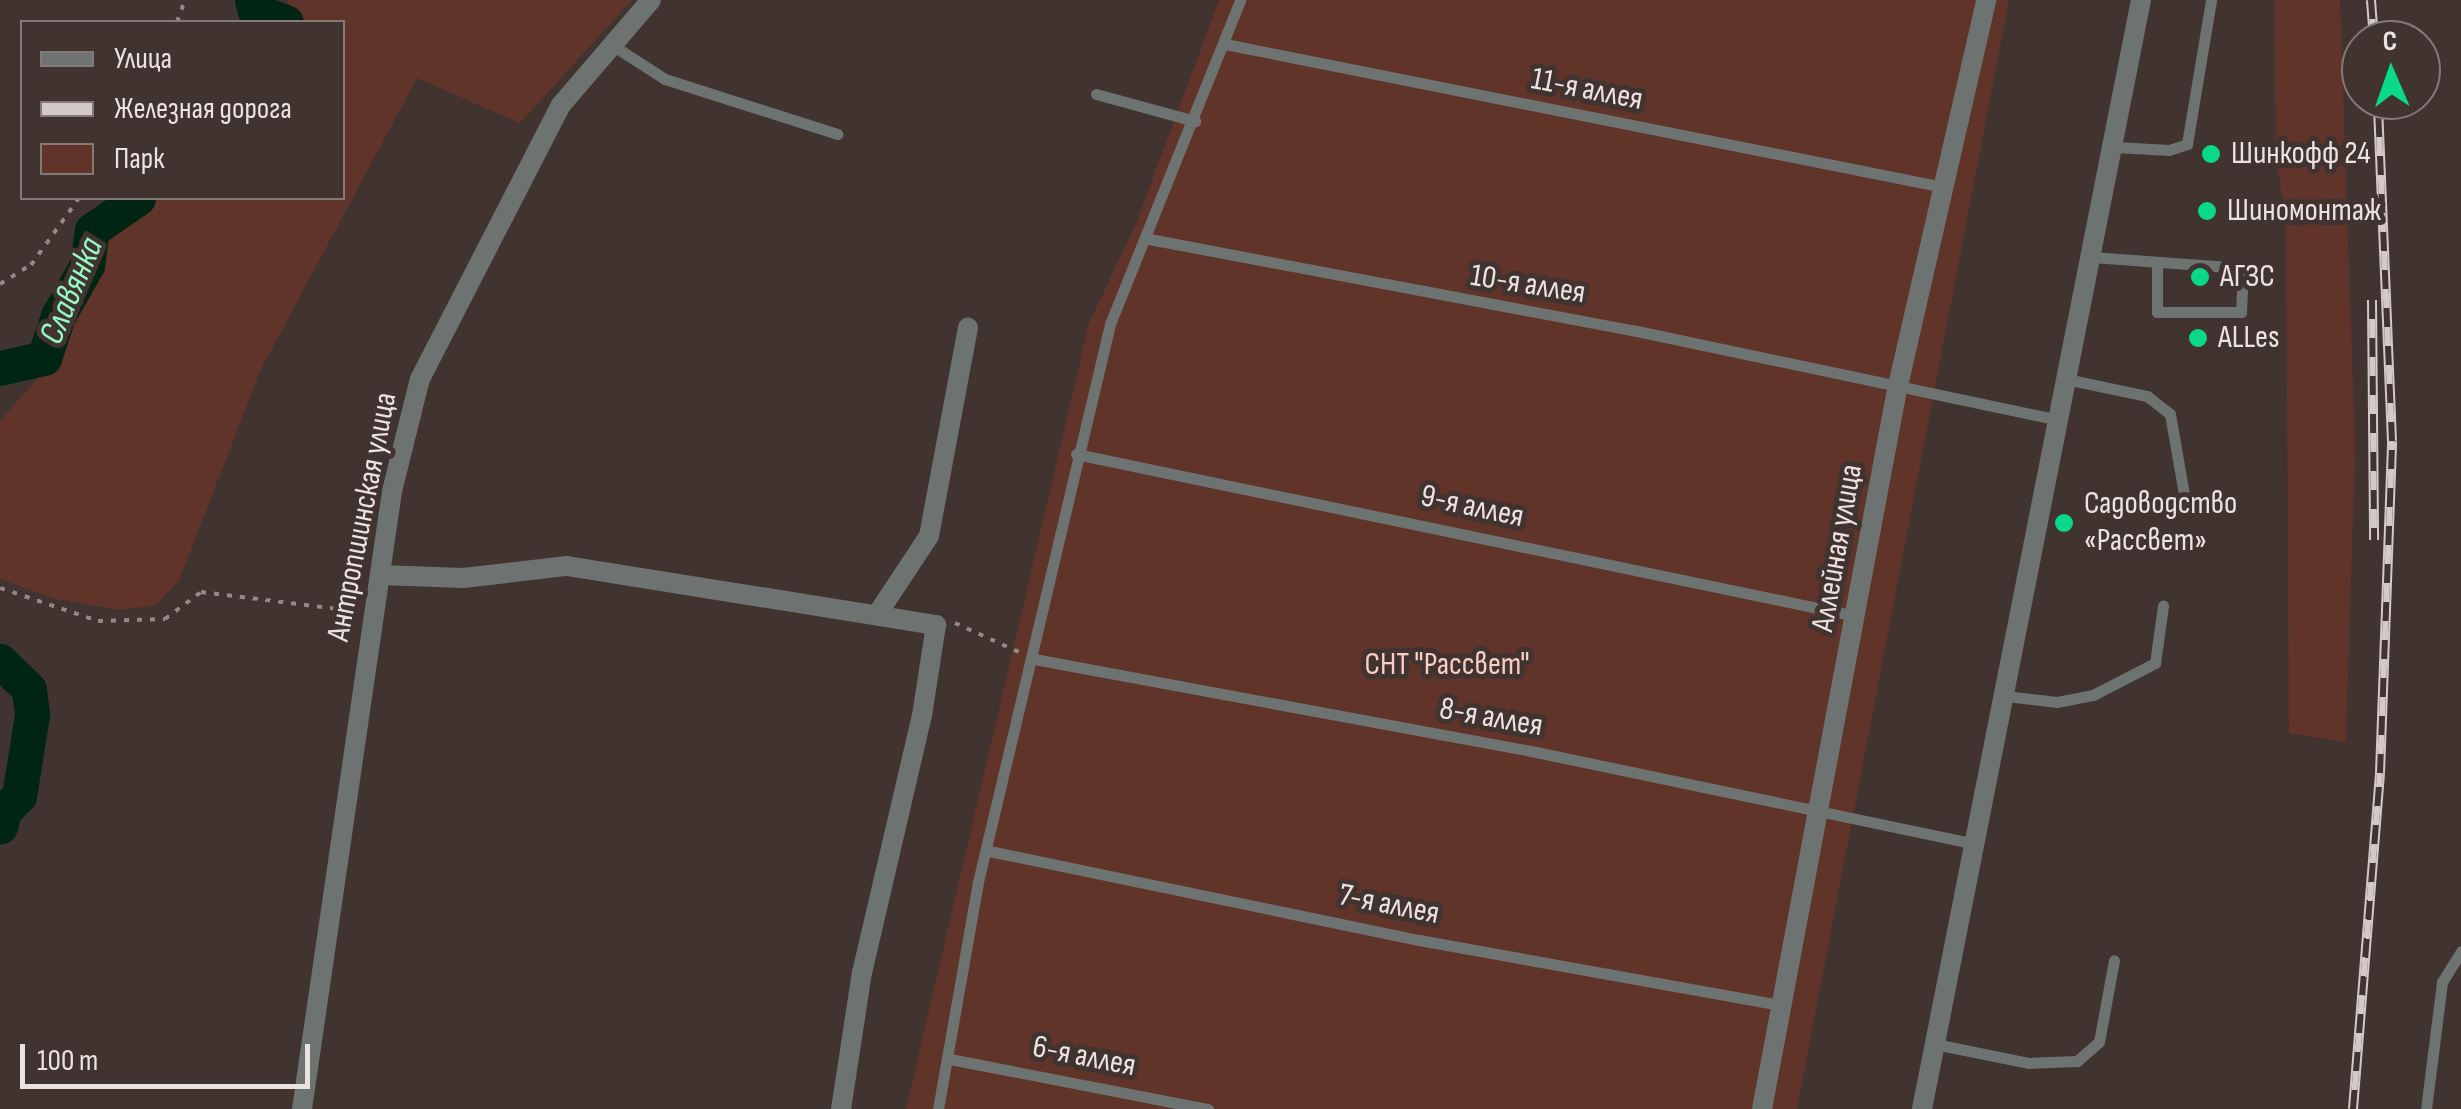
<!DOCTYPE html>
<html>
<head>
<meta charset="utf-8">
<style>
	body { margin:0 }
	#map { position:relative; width:2461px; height:1109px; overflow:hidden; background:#413330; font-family:"Sofia Sans Condensed",sans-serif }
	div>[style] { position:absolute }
	.green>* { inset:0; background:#613429 }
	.river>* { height:35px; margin:-17.5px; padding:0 17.5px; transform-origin:17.5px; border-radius:17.5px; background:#002613 }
	.path>* { height:4px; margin-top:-2px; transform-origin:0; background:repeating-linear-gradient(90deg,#958987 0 5px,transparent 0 13px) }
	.service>* { height:11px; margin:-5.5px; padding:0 5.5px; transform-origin:5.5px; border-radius:5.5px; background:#6d7370 }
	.minor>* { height:20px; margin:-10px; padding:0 10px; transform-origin:10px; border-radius:10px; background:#6d7370 }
	.tertiary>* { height:20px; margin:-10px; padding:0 10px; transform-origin:10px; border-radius:10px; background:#6d7370 }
	.rail>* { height:10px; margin-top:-5px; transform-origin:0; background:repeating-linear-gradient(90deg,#413330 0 19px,#d3c9c7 0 38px); box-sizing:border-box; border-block:2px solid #d3c9c7 }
	.dots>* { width:28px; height:28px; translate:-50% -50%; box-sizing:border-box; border:5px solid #413330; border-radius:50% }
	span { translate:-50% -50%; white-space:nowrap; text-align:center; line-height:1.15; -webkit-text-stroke:10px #413330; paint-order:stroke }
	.street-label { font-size:32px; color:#ece3e1 }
	.poi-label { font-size:32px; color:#ece3e1 }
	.left { translate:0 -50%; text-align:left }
	.park-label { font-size:32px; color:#f9cec3 }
	.water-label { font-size:35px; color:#92fbc1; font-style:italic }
	.legend { position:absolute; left:20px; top:20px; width:325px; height:180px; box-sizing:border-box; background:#413330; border:2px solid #857977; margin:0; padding:12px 18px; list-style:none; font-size:30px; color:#ece3e1 }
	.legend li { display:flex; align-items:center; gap:20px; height:50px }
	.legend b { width:50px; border:2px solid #857977 }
	.north { position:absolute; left:2341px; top:20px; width:100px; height:100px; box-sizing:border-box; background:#413330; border:2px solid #857977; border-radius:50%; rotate:358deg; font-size:28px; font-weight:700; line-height:40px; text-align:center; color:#ece3e1 }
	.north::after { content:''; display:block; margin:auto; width:35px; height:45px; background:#09d98b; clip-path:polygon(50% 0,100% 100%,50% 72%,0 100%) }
	.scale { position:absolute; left:20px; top:1044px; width:290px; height:45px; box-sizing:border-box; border:5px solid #ece3e1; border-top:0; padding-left:12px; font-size:30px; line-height:35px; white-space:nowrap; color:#ece3e1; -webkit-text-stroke:8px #413330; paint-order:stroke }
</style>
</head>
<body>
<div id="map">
	<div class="green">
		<i style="clip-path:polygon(287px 0,632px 0,520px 123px,417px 78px,260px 371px,179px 581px,156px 605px,120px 610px,56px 599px,0 579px,0 421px,46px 369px,88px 289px,104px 234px,150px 198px,342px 198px,342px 22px,297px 22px)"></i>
		<i style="clip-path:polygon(1219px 0,2009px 0,1797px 1109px,906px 1109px,1089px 323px,1136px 224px)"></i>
		<i style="clip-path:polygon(2274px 0,2340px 0,2355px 449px,2346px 742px,2289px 733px,2286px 231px,2276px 153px)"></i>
	</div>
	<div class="river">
		<i style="left:252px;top:0;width:11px;rotate:75deg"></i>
		<i style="left:255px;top:11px;width:33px;rotate:20deg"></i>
		<i style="left:0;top:368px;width:45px;rotate:-12.8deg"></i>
		<i style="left:44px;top:358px;width:44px;rotate:-71.6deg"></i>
		<i style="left:58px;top:316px;width:59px;rotate:-60.4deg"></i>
		<i style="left:87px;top:265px;width:35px;rotate:-82deg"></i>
		<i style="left:92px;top:230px;width:56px;rotate:-34.8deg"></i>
		<i style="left:0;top:661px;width:40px;rotate:44deg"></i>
		<i style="left:29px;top:689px;width:26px;rotate:83deg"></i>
		<i style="left:32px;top:715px;width:82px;rotate:99.1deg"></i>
		<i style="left:19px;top:796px;width:21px;rotate:135deg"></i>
		<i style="left:4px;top:811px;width:16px;rotate:104deg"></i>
	</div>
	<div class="path">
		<i style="left:177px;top:22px;width:23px;rotate:-70deg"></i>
		<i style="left:0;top:284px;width:36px;rotate:-32deg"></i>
		<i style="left:31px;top:265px;width:82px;rotate:-54.4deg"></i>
		<i style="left:0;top:588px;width:103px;rotate:18.6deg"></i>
		<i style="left:98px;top:621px;width:67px;rotate:-1.7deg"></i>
		<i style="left:165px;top:619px;width:45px;rotate:-36.9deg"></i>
		<i style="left:201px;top:592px;width:154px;rotate:7.1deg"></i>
		<i style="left:955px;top:623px;width:70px;rotate:24.4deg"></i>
	</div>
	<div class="service">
		<i style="left:1225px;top:44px;width:728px;rotate:11.25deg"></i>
		<i style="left:612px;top:45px;width:63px;rotate:32.7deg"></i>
		<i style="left:665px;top:79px;width:181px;rotate:17.7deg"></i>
		<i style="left:1096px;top:94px;width:103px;rotate:15.3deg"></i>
		<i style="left:2115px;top:147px;width:54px;rotate:3.2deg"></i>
		<i style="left:2169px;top:150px;width:19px;rotate:-18deg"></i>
		<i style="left:2187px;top:144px;width:146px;rotate:-80.5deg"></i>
		<i style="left:1149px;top:239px;width:491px;rotate:10.7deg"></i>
		<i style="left:1632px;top:330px;width:436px;rotate:11.9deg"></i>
		<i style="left:2092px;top:257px;width:151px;rotate:4.2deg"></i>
		<i style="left:2243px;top:268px;width:44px;rotate:92.6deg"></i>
		<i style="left:2241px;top:312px;width:84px;rotate:180deg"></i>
		<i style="left:2157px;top:312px;width:49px;rotate:-90deg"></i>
		<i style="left:2066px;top:379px;width:83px;rotate:11.9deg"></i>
		<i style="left:2147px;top:396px;width:29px;rotate:38deg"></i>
		<i style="left:2170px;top:414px;width:98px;rotate:80.1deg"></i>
		<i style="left:1076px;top:454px;width:797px;rotate:11.73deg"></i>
		<i style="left:1034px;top:659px;width:505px;rotate:10.49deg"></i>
		<i style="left:1531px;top:751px;width:454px;rotate:11.8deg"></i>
		<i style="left:2005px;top:696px;width:52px;rotate:6.6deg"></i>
		<i style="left:2057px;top:702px;width:37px;rotate:-11deg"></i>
		<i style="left:2093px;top:695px;width:70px;rotate:-27.3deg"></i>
		<i style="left:2155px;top:663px;width:58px;rotate:-82deg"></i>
		<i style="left:989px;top:851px;width:439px;rotate:11.7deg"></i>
		<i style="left:1419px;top:940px;width:368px;rotate:10.2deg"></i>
		<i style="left:1935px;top:1044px;width:95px;rotate:11.5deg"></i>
		<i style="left:2028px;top:1063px;width:49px;rotate:-2.3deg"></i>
		<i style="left:2077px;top:1061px;width:29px;rotate:-41deg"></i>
		<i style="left:2099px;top:1042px;width:83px;rotate:-79.6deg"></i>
		<i style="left:950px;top:1059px;width:263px;rotate:11deg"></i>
		<i style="left:938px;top:1109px;width:230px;rotate:-80deg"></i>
		<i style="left:978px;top:882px;width:573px;rotate:-76.69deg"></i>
		<i style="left:1110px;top:324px;width:349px;rotate:-68.1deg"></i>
		<i style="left:2426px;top:1109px;width:128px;rotate:-82.8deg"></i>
		<i style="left:2442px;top:982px;width:36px;rotate:-58deg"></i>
	</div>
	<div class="minor">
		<i style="left:380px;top:575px;width:83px;rotate:2.1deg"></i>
		<i style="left:463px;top:578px;width:105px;rotate:-6.6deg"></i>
		<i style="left:567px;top:566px;width:374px;rotate:9.1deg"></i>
		<i style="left:936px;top:625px;width:91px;rotate:98.8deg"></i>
		<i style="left:922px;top:715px;width:264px;rotate:103.1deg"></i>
		<i style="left:862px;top:972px;width:139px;rotate:98.7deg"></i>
		<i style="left:878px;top:613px;width:92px;rotate:-56.5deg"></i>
		<i style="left:929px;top:536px;width:212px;rotate:-79.4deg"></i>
		<i style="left:1762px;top:1109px;width:732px;rotate:-79.37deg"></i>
		<i style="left:1897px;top:390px;width:400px;rotate:-77.1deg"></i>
	</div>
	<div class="tertiary">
		<i style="left:302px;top:1109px;width:625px;rotate:-81.71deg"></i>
		<i style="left:392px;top:491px;width:115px;rotate:-76deg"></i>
		<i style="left:420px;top:379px;width:308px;rotate:-62.8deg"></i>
		<i style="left:561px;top:105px;width:138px;rotate:-49.4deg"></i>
		<i style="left:1922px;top:1109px;width:1130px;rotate:-78.83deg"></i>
	</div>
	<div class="rail">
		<i style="left:2371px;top:0;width:40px;rotate:85.7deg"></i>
		<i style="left:2372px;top:300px;width:240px;rotate:89.5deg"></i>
		<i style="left:2353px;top:1109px;width:337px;rotate:-85.4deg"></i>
		<i style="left:2380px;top:773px;width:332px;rotate:-87.9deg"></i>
		<i style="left:2392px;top:441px;width:341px;rotate:-92.4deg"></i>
	</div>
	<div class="dots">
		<i style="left:2211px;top:154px;background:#09d98b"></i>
		<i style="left:2207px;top:211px;background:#09d98b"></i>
		<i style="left:2200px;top:277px;background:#09d98b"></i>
		<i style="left:2198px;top:338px;background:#09d98b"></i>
		<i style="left:2064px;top:523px;background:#09d98b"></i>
	</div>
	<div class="street-label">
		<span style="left:1587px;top:90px;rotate:11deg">11-я аллея</span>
		<span style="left:1528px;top:285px;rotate:9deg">10-я аллея</span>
		<span style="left:1472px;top:507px;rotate:12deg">9-я аллея</span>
		<span style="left:363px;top:517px;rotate:-79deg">Антропшинская улица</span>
		<span style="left:1838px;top:548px;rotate:-80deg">Аллейная улица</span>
		<span style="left:1491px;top:718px;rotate:10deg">8-я аллея</span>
		<span style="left:1389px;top:905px;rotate:11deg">7-я аллея</span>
		<span style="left:1084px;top:1057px;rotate:11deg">6-я аллея</span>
	</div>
	<div class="poi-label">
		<span class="left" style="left:2231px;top:154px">Шинкофф 24</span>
		<span class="left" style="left:2227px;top:211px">Шиномонтаж</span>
		<span class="left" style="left:2220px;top:277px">АГЗС</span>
		<span class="left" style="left:2218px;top:338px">ALLes</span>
		<span class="left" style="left:2084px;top:523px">Садоводство<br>«Рассвет»</span>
	</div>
	<div class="park-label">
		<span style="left:1447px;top:665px">СНТ "Рассвет"</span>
	</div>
	<div class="water-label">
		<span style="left:72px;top:291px;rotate:-67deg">Славянка</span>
	</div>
	<ul class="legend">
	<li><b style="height:12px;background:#6d7370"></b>Улица</li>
	<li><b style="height:12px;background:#d3c9c7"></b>Железная дорога</li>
	<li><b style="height:28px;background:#613429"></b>Парк</li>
	</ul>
	<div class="north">С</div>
	<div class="scale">100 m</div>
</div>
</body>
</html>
